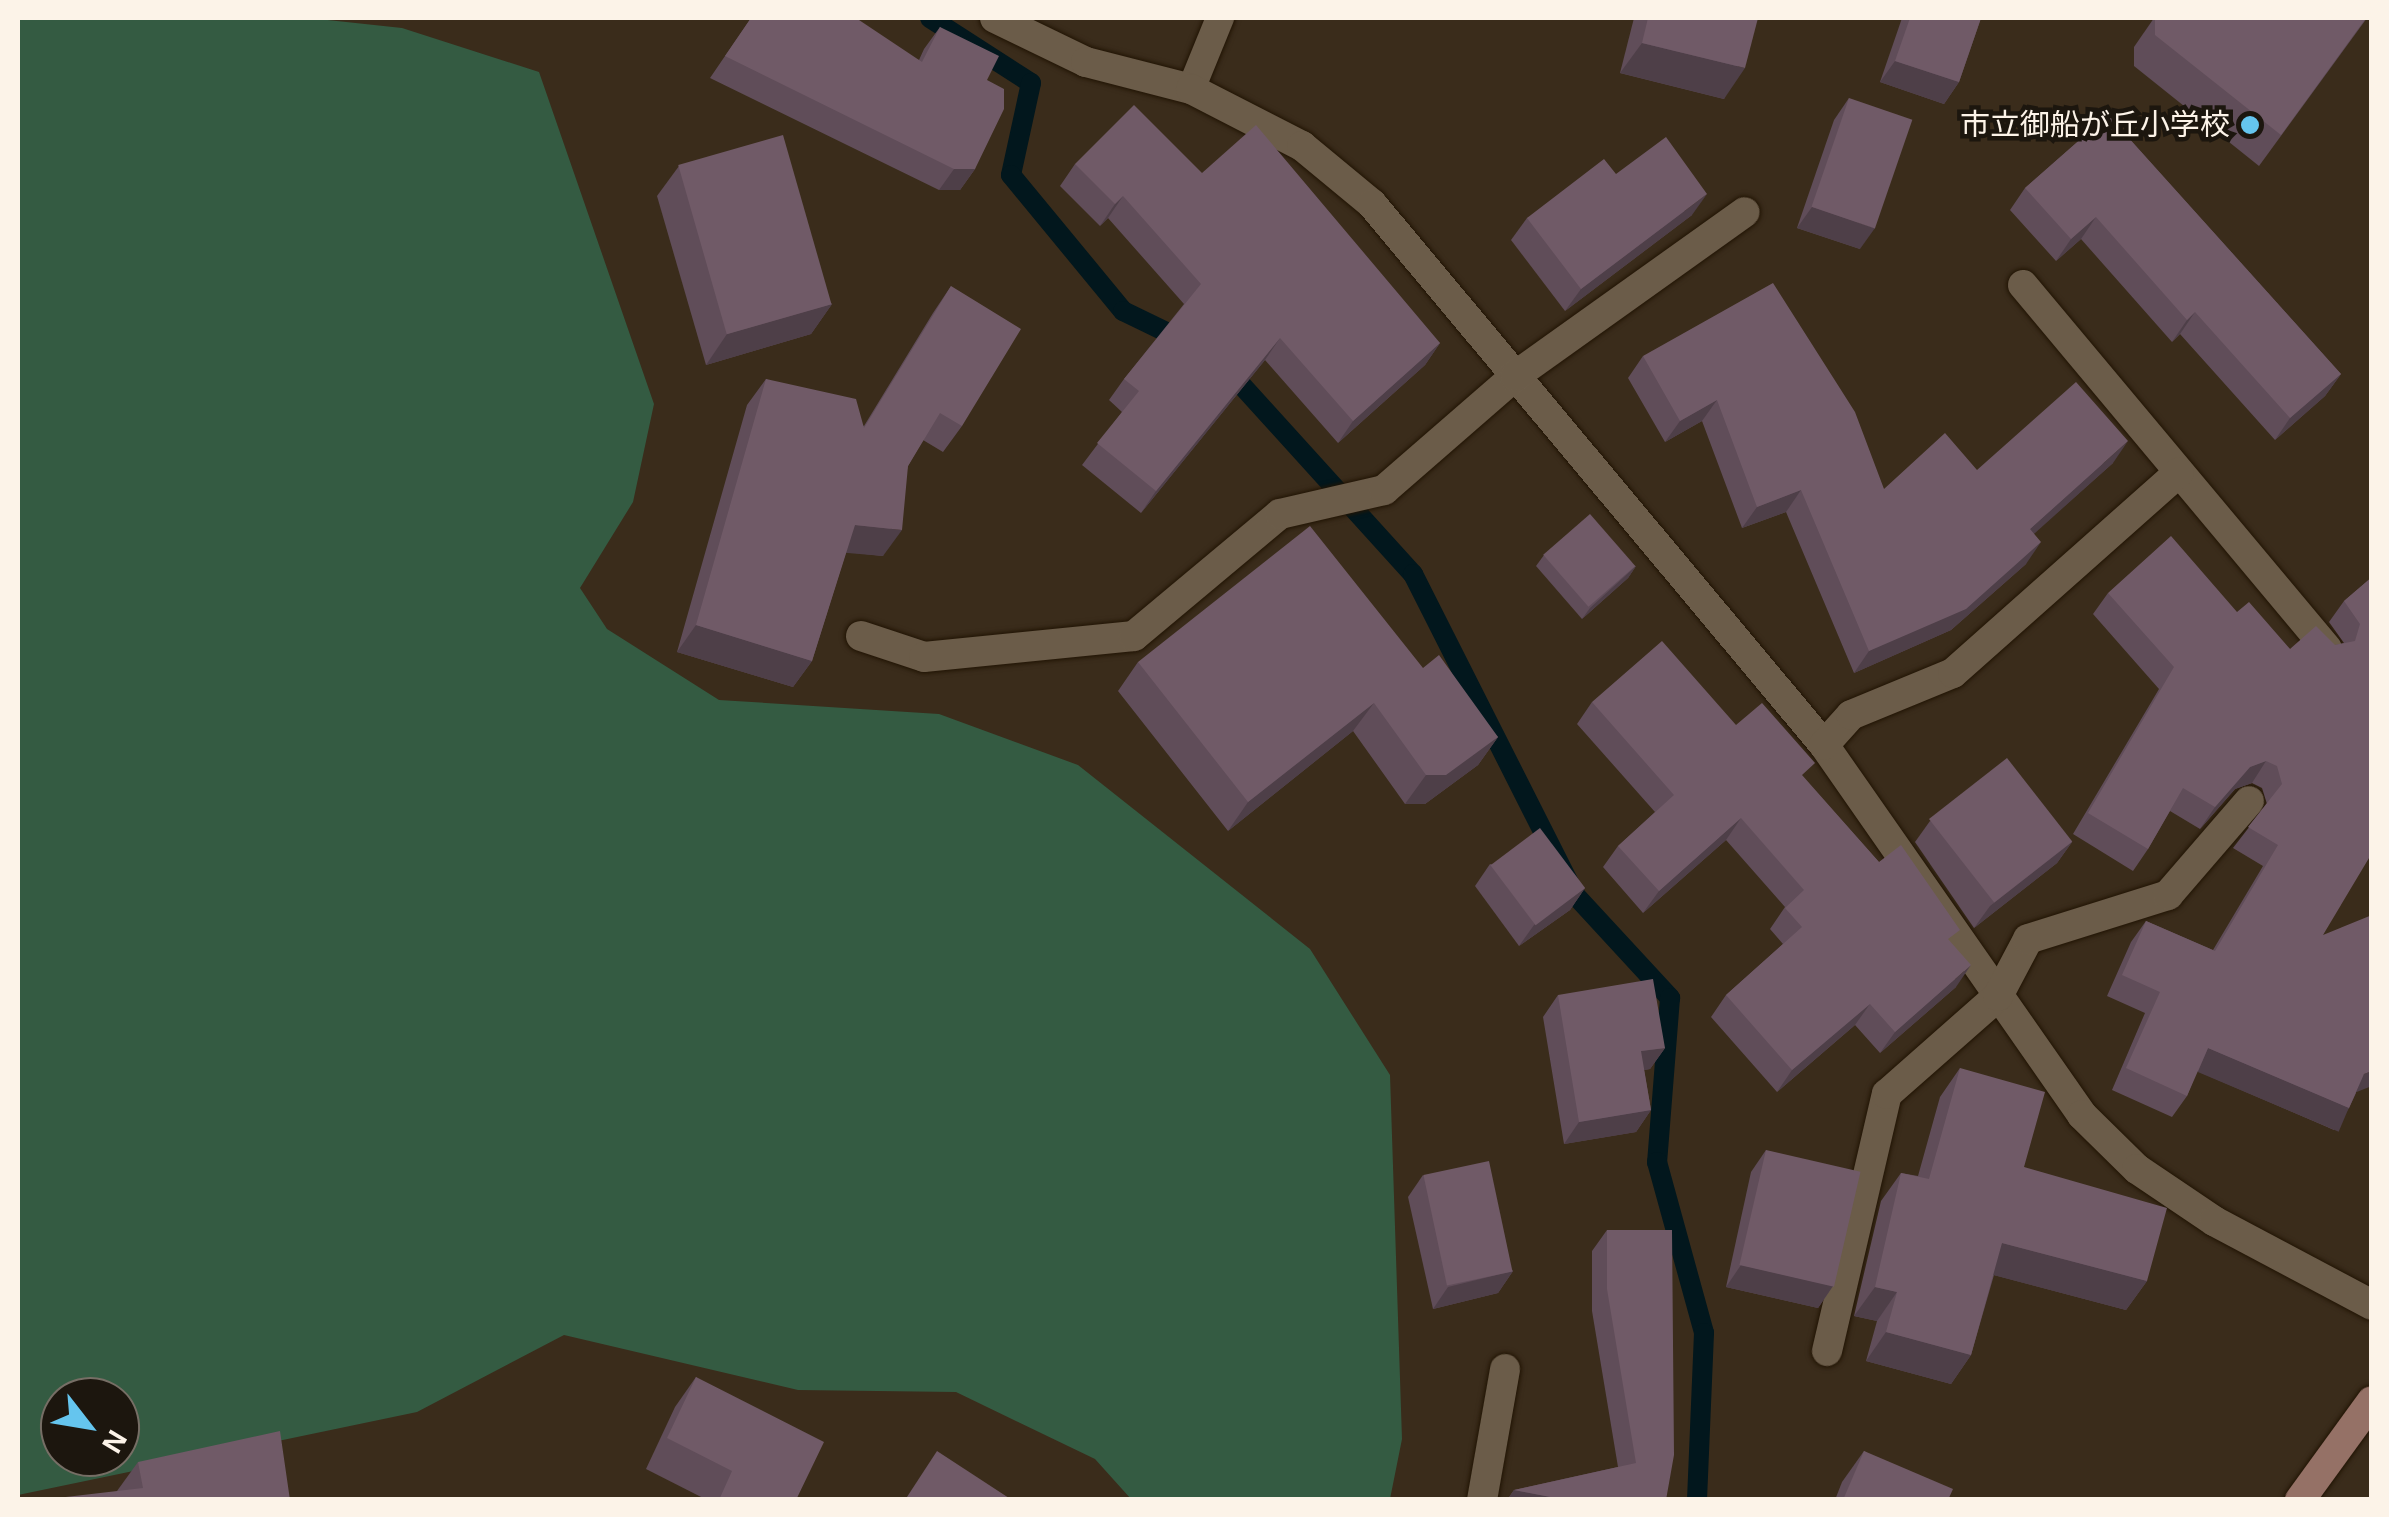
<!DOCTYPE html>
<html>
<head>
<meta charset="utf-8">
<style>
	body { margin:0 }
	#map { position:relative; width:2389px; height:1517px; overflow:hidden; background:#3a2c1b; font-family:Arial,"Noto Sans JP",sans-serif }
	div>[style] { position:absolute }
	.green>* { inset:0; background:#345b42 }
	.stream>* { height:20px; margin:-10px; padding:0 10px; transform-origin:10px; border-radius:10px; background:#02171d }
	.roads { filter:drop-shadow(0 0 2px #211404) drop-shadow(0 0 2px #211404) }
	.lane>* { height:28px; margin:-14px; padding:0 14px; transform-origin:14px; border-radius:14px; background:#6b5c49 }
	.street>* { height:30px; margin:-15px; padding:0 15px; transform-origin:15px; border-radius:15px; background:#6b5c49 }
	.secondary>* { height:30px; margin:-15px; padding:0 15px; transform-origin:15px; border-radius:15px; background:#957166 }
	.wall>* { inset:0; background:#604d59 }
	.shaded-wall>* { inset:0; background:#4e3f48; transform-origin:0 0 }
	.building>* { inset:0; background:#705a67; transform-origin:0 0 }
	.dots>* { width:28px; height:28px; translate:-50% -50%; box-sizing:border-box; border:5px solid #1c160e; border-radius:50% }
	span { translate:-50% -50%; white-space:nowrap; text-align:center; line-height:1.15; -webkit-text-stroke:9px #1c160e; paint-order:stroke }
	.poi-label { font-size:30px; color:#fcf3e8 }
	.right { translate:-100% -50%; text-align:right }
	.frame { position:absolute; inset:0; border:20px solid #fcf3e8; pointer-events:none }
	.north { position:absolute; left:40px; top:1377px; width:100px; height:100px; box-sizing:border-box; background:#1c160e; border:2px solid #766e65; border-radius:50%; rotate:121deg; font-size:28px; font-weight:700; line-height:40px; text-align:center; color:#fcf3e8 }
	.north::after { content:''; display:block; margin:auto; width:35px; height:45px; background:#65c5ee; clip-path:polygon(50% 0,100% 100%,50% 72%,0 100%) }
</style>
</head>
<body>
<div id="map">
	<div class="green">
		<i style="clip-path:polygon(evenodd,18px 18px,309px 18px,402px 28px,539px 72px,654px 404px,633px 502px,580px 588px,607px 629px,719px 700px,939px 714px,1078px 765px,1310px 949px,1390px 1075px,1402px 1439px,1390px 1499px,1131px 1499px,1095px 1459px,956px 1392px,798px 1390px,564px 1335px,417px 1412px,18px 1495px,18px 18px,60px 1397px,120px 1397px,120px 1457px,60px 1457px,60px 1397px)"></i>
	</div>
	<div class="stream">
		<i style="left:930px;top:18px;width:120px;rotate:32.8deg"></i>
		<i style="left:1031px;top:83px;width:94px;rotate:102.3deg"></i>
		<i style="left:1011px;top:175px;width:176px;rotate:50.5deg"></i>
		<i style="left:1123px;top:311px;width:71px;rotate:25.8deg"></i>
		<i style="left:1227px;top:369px;width:277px;rotate:47.8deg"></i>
		<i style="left:1413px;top:574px;width:361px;rotate:63.2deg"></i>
		<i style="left:1576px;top:896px;width:139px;rotate:47.3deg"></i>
		<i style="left:1670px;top:998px;width:165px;rotate:94.5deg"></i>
		<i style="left:1657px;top:1162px;width:177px;rotate:74.6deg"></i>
		<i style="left:1704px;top:1333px;width:167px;rotate:92.4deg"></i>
	</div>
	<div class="roads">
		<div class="lane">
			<i style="left:1191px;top:89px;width:77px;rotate:-67.8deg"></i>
		</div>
		<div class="street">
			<i style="left:995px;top:18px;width:101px;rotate:25.8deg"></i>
			<i style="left:1086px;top:62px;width:108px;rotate:14.4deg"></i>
			<i style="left:1191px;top:89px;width:125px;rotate:27.2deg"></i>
			<i style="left:1302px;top:146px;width:91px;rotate:39.6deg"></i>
			<i style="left:1372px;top:204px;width:705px;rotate:50.12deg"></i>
			<i style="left:1824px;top:745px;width:451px;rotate:55.1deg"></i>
			<i style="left:2082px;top:1115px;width:77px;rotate:44.5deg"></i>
			<i style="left:2137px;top:1169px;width:93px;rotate:34deg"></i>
			<i style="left:2214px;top:1221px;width:179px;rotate:28deg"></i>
			<i style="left:2023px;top:285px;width:474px;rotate:50.1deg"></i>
			<i style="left:861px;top:636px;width:66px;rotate:18.4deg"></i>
			<i style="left:924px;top:657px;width:211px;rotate:-5.7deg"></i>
			<i style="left:1134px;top:636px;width:190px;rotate:-39.9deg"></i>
			<i style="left:1280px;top:514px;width:107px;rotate:-13deg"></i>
			<i style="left:1384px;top:490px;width:174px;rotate:-41deg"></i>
			<i style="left:1515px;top:376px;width:282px;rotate:-35.5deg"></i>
			<i style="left:1824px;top:745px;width:40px;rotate:-48deg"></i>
			<i style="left:1851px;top:715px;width:110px;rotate:-22.4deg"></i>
			<i style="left:1953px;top:673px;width:302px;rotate:-41.6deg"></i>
			<i style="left:1827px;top:1351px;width:264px;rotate:-76.9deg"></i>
			<i style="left:1887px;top:1094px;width:148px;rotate:-41.4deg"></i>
			<i style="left:1998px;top:996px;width:64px;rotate:-62.2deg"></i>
			<i style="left:2028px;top:939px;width:147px;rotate:-17.4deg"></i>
			<i style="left:2168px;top:895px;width:124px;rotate:-49.2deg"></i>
			<i style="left:1482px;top:1500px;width:133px;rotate:-80deg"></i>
		</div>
		<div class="secondary">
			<i style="left:2300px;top:1500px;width:122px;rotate:-54deg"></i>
		</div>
	</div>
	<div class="wall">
		<i style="clip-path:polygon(751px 18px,919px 60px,924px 49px,940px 27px,987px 80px,975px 169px,960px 190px,939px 190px,710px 78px)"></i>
		<i style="clip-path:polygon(1634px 18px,1758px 18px,1724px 99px,1620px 73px)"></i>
		<i style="clip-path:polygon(1902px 18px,1981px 18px,1959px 82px,1944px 104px,1880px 82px)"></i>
		<i style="clip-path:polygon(2154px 18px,2367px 18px,2259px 166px,2134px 66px,2134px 47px)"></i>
		<i style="clip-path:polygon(1849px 98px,1860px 249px,1797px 228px,1834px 120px)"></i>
		<i style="clip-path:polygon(2108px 115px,2341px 374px,2325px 396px,2275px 440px,2180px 334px,2172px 342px,2081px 239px,2056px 261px,2010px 210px,2025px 188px)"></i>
		<i style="clip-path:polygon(1075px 164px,1202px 173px,1440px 343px,1425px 365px,1338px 443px,1265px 360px,1141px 513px,1082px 465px,1122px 412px,1109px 400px,1124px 379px,1184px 304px,1108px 218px,1100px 226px,1060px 186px)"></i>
		<i style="clip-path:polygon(679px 166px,832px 304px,811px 334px,706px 365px,657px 196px)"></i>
		<i style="clip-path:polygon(1616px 174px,1692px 215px,1565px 311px,1511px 240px,1527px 218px)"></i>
		<i style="clip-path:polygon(951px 286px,962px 426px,943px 452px,923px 440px,908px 466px,883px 556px,846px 552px,812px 661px,793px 687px,677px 652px,747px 405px,766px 379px,864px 426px,933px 313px)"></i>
		<i style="clip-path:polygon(1643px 356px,1884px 489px,1977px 470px,2113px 463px,2034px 533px,2026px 564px,1951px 630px,1854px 673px,1786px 512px,1742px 528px,1702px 421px,1665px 442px,1628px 378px)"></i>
		<i style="clip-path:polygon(1544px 555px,1636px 566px,1628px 578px,1582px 619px,1536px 566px)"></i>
		<i style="clip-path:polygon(2372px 577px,2323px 935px,2356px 1093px,2349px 1108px,2334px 1130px,2197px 1071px,2187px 1096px,2172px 1117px,2112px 1090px,2145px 1013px,2107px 996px,2131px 942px,2146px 921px,2213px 950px,2263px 866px,2233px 848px,2267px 804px,2262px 788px,2252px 783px,2235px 789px,2200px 829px,2170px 811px,2148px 849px,2133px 871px,2073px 834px,2159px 689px,2093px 614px,2108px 593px,2237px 612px,2290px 649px,2335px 645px,2344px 643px,2329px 622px,2344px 601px)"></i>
		<i style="clip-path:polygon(1138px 662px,1423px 668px,1498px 737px,1478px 765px,1425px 804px,1405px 804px,1353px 731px,1228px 831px,1118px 691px)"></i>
		<i style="clip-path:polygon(1592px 702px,1736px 725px,1804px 778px,1951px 943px,1956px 987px,1880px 1053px,1855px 1025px,1777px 1092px,1711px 1017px,1726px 995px,1783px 944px,1770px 929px,1785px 907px,1726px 840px,1643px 913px,1603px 867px,1618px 846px,1655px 812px,1577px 724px)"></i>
		<i style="clip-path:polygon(1930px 821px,2072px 842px,2057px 863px,1974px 928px,1915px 842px)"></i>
		<i style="clip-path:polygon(1490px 864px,1585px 888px,1570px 910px,1519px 946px,1475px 886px)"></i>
		<i style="clip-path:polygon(1558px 995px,1665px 1048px,1650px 1069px,1644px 1070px,1651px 1110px,1636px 1132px,1564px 1144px,1543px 1017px)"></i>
		<i style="clip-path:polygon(1960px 1068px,2024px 1167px,2147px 1281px,2126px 1310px,1994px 1275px,1971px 1355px,1951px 1384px,1866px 1361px,1877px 1321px,1854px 1316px,1881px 1201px,1901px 1173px,1918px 1176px,1940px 1097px)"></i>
		<i style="clip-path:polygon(1766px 1150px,1833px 1286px,1818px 1308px,1726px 1287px,1751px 1172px)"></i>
		<i style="clip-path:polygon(1423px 1175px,1513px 1271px,1498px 1293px,1433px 1309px,1408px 1197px)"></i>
		<i style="clip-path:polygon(1607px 1230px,1666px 1500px,1507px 1500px,1514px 1490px,1618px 1467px,1592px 1311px,1592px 1251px)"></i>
		<i style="clip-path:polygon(696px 1377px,796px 1500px,707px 1500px,646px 1469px,675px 1407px)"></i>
		<i style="clip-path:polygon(1864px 1451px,1948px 1500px,1835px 1500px,1842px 1482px)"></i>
		<i style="clip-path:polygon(138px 1462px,290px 1500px,117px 1491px)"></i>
	</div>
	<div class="shaded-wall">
		<i style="clip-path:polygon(1642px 43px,1745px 68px,1724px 99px,1620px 73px)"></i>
		<i style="clip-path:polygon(1895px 61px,1959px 82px,1944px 104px,1880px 82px)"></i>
		<i style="clip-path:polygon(954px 169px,975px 169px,960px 190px,939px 190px)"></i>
		<i style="clip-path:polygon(1707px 194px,1692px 215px,1565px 311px,1581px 289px)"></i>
		<i style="clip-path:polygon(1123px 196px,1108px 218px,1100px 226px,1115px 204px)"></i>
		<i style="clip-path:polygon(1812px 207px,1875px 228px,1860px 249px,1797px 228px)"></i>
		<i style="clip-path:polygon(2096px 217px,2081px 239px,2056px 261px,2071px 239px)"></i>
		<i style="clip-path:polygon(832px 304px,811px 334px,706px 365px,727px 334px)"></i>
		<i style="clip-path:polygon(2195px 312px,2180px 334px,2172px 342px,2187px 320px)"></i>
		<i style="clip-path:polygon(1280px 338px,1265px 360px,1141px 513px,1156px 491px)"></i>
		<i style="clip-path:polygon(1440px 343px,1425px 365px,1338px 443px,1353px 421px)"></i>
		<i style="clip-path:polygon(2341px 374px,2325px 396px,2275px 440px,2290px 418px)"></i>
		<i style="clip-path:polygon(1717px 400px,1702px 421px,1665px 442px,1680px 421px)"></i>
		<i style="clip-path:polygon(2128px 441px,2113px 463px,2015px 551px,2030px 529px)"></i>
		<i style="clip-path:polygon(1801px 490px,1786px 512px,1742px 528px,1757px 507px)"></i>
		<i style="clip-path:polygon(855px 525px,902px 530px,883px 556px,836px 552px)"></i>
		<i style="clip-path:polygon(2041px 542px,2026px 564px,1951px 630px,1854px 673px,1869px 651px)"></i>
		<i style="clip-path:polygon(1636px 566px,1628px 578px,1582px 619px,1590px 608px)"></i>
		<i style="clip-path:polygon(696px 625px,812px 661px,793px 687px,677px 652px)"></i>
		<i style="clip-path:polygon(1374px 703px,1353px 731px,1228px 831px,1248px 802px)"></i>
		<i style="clip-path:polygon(1498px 737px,1478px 765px,1425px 804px,1405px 804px,1426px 775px)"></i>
		<i style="clip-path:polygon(2266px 761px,2252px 783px,2235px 789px,2200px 829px,2215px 807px,2250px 767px)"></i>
		<i style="clip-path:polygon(1741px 818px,1726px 840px,1643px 913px,1659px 891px)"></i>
		<i style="clip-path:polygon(2072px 842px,2057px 863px,1974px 928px,1990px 906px)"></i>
		<i style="clip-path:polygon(1585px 888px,1570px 910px,1519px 946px,1534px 925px)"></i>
		<i style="clip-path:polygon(1971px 965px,1956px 987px,1880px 1053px,1895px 1032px)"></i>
		<i style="clip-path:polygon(1870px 1004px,1855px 1025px,1777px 1092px,1792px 1070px)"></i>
		<i style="clip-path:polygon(1665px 1048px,1650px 1069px,1626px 1073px,1641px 1051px)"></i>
		<i style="left:2208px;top:1048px;width:153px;height:26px;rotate:23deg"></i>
		<i style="clip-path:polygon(2372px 1071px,2372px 1086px,2349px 1095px,2364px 1074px)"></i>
		<i style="clip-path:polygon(1651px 1110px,1636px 1132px,1564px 1144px,1579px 1122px)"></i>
		<i style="clip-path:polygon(2002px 1243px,2147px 1281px,2126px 1310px,1982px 1272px)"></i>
		<i style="clip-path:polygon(1741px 1265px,1833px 1286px,1818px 1308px,1726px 1287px)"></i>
		<i style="clip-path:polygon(1513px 1271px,1498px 1293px,1433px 1309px,1448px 1287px)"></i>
		<i style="clip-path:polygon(1875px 1287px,1897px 1292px,1877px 1321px,1854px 1316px)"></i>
		<i style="clip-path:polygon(1886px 1332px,1971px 1355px,1951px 1384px,1866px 1361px)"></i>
		<i style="clip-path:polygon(1514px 1490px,1566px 1500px,1507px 1500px)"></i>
	</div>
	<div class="building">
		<i style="clip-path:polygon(751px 18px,856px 18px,922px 62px,940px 27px,999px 56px,987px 80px,1004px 89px,1004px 109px,975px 169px,954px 169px,725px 56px)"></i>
		<i style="clip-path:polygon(1648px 18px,1758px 18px,1745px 68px,1642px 43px)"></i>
		<i style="clip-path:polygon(1910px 18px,1981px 18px,1959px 82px,1895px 61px)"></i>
		<i style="clip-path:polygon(2155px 18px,2366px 18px,2281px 135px,2155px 35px)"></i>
		<i style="left:1849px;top:98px;width:67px;height:115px;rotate:19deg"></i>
		<i style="clip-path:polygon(1134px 105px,1202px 173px,1256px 125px,1440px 343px,1353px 421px,1280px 338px,1156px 491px,1097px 443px,1139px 391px,1124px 379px,1201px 284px,1123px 196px,1115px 204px,1075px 164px)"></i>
		<i style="clip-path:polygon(2108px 115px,2341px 374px,2290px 418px,2195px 312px,2187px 320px,2096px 217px,2071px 239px,2025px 188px)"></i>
		<i style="left:783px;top:135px;width:176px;height:109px;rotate:74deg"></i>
		<i style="clip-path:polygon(1666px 137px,1707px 194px,1581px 289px,1527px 218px,1604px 159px,1616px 174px)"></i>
		<i style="clip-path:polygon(1773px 283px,1855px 412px,1884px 489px,1945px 433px,1977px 470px,2076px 382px,2128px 441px,2030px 529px,2041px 542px,1966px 609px,1869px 651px,1801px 490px,1757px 507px,1717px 400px,1680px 421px,1643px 356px)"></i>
		<i style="clip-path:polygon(951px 286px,1021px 329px,962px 426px,940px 413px,908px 466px,902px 530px,855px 525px,812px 661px,696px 625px,766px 379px,856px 399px,864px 428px)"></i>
		<i style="left:1590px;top:514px;width:69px;height:62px;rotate:49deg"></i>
		<i style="clip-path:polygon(1310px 526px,1423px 668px,1439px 655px,1498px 737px,1446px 775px,1426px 775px,1374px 703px,1248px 802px,1138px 662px)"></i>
		<i style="clip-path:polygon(2171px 536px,2237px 612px,2249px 602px,2290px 649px,2316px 626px,2335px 645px,2355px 641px,2360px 624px,2344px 601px,2372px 577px,2372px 853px,2323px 935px,2372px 915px,2372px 1071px,2364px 1074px,2349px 1108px,2208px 1048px,2187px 1096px,2126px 1068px,2160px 992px,2122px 975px,2146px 921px,2215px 951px,2278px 845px,2248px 827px,2282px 784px,2277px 766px,2266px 761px,2250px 767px,2215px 807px,2183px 788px,2148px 849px,2088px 813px,2174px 667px,2108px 593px)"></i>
		<i style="clip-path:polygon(1662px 641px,1736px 725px,1762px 703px,1815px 763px,1802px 775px,1879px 862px,1901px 845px,1960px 930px,1948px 939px,1971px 965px,1895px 1032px,1870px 1004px,1792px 1070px,1726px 995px,1802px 927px,1785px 908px,1804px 890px,1741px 818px,1659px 891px,1618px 846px,1674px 795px,1592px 702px)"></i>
		<i style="left:2007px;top:758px;width:106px;height:99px;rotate:52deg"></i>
		<i style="left:1540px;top:828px;width:75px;height:62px;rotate:53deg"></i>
		<i style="clip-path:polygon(1653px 979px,1665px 1048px,1641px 1051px,1651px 1110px,1579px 1122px,1558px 995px)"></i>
		<i style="clip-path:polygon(1960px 1068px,2045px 1092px,2024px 1167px,2167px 1208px,2147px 1281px,2002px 1243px,1971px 1355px,1886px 1332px,1897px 1292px,1875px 1287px,1901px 1173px,1929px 1179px)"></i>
		<i style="left:1766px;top:1150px;width:97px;height:118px;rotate:13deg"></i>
		<i style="left:1489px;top:1161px;width:113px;height:67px;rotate:78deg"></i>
		<i style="clip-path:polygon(1607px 1230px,1672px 1230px,1674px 1455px,1666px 1500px,1566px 1500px,1514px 1490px,1636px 1463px,1607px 1289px)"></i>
		<i style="clip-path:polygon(696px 1377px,824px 1442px,796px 1500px,719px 1500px,732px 1471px,667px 1438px)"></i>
		<i style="clip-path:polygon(280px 1431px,290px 1500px,40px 1500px,143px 1488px,138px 1462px)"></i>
		<i style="clip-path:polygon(937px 1451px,1012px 1500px,905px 1500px)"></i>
		<i style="clip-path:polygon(1864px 1451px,1953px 1489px,1948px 1500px,1843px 1500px)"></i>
	</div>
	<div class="dots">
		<i style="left:2250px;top:125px;background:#65c5ee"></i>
	</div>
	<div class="poi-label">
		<span class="right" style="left:2230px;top:125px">市立御船が丘小学校</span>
	</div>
	<div class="frame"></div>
	<div class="north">N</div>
</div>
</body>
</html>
